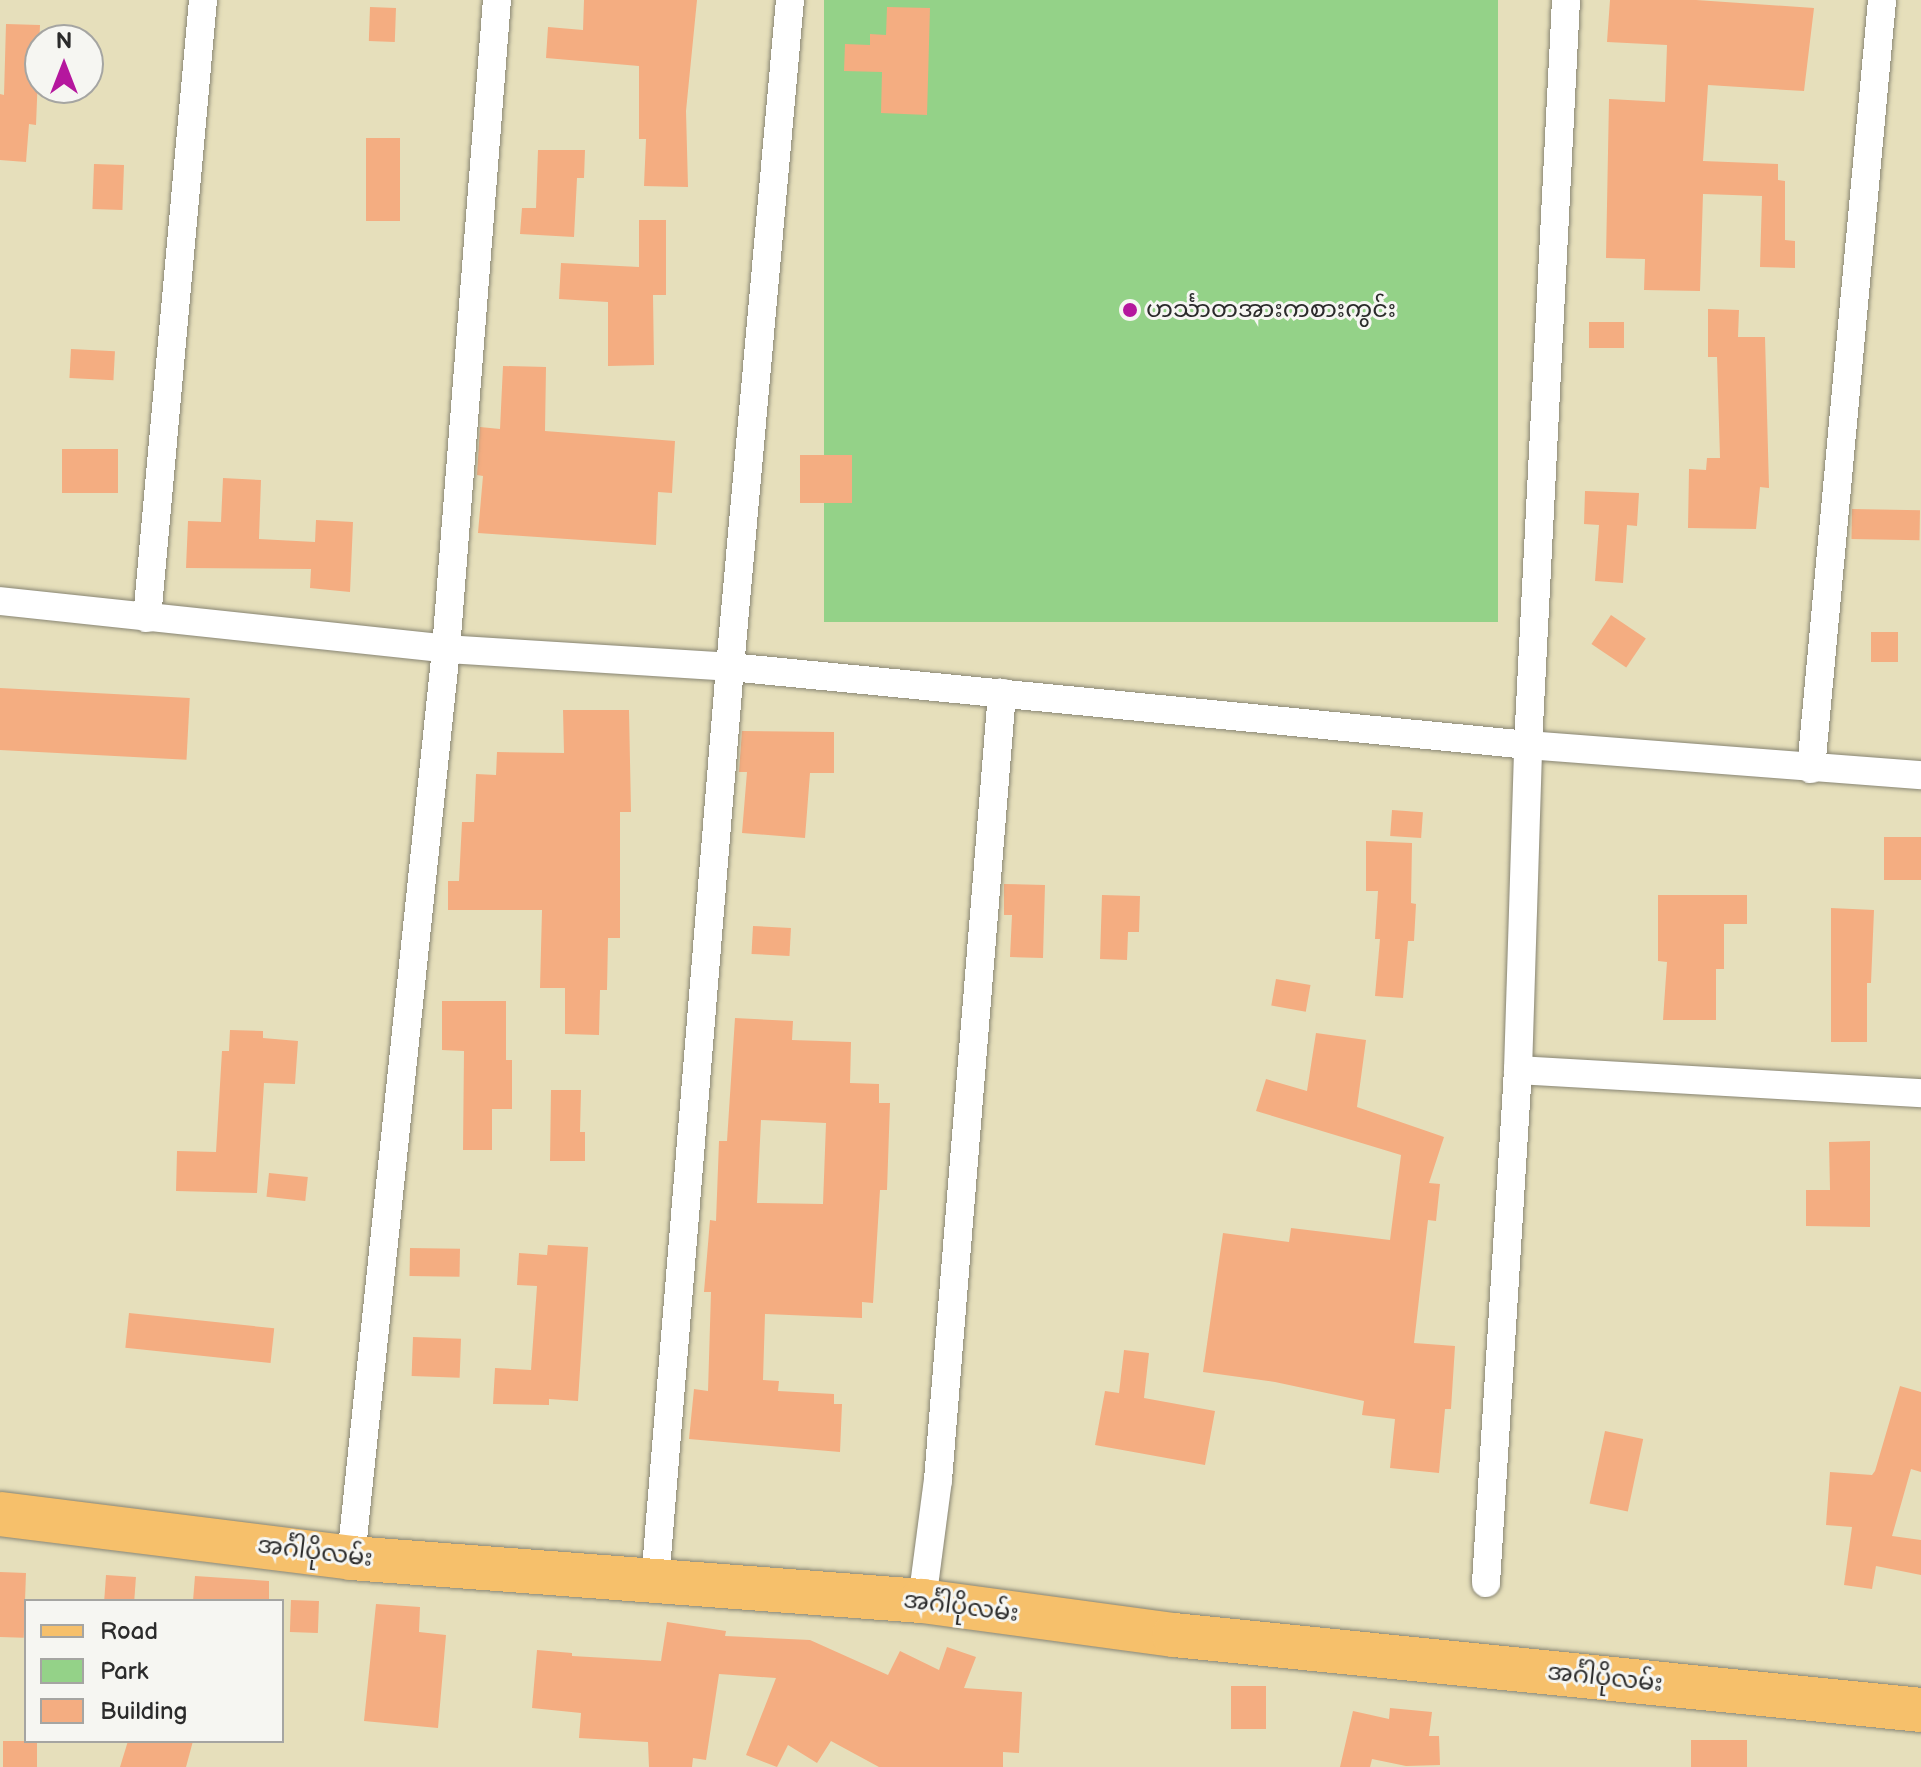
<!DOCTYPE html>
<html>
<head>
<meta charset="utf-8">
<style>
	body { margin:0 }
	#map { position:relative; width:1921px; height:1767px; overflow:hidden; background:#e6dfbb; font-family:"Balsamiq Sans","Noto Sans Myanmar",sans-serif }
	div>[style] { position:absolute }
	.green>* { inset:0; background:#94d288; transform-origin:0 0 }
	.building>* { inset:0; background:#f4ad81; transform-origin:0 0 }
	.roads { filter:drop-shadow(0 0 2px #888573) drop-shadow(0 0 2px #888573) }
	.minor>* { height:28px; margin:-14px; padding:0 14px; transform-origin:14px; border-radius:14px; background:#fff }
	.primary>* { height:44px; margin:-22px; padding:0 22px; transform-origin:22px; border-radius:22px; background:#f6c06b }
	.dots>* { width:22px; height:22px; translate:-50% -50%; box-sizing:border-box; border:4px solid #f6f6f2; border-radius:50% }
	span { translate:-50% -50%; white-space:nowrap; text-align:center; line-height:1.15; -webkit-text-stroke:6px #f6f6f2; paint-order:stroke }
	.poi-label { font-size:24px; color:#2b2b2b }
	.left { translate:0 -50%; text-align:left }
	.street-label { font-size:24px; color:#2b2b2b }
	.legend { position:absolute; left:24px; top:1599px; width:260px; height:144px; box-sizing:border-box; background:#f6f6f2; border:2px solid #a5a5a2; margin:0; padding:10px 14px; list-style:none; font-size:24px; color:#2b2b2b }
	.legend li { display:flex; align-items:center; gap:16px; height:40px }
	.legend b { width:40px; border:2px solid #a5a5a2 }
	.north { position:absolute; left:24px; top:24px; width:80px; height:80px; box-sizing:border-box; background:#f6f6f2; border:2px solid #a5a5a2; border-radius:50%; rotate:0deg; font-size:22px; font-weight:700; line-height:32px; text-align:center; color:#2b2b2b }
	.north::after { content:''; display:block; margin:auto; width:28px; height:36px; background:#b5179e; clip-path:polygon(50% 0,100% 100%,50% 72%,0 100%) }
</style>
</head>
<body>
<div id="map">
	<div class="green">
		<i style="left:824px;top:0;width:674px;height:622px"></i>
	</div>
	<div class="building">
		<i style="clip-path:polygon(584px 0,697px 0,686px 111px,688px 187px,644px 186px,646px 139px,639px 139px,639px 66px,546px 58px,548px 27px,583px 30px)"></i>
		<i style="clip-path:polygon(1610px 0,1696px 0,1814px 8px,1804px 91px,1708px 85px,1703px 161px,1778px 164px,1778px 180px,1785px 181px,1785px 240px,1795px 241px,1795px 268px,1760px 267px,1762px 196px,1703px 194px,1700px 291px,1644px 290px,1645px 259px,1606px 258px,1609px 99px,1665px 102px,1667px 45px,1607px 42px)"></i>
		<i style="left:370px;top:7px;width:26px;height:34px;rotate:2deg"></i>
		<i style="clip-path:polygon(887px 7px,930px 8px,927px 115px,881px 113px,882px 72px,844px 71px,845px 44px,870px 45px,870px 34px,886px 35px)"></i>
		<i style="clip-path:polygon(6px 24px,40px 25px,36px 125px,29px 124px,26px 162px,0 160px,0 94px,4px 95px)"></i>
		<i style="left:366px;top:138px;width:34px;height:83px"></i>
		<i style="clip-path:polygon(538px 150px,585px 150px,584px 178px,577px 178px,574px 237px,520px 234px,522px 208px,536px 208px)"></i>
		<i style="left:94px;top:164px;width:30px;height:45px;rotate:2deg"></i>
		<i style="clip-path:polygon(639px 220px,666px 220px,666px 295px,653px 295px,654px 365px,608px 366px,608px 302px,559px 299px,561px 263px,639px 267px)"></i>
		<i style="clip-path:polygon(1708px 309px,1739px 310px,1738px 337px,1765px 337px,1769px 488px,1760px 487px,1756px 529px,1688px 528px,1689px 469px,1706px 470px,1707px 458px,1720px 458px,1717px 357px,1708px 357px)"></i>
		<i style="left:1589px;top:322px;width:35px;height:26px"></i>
		<i style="left:71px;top:349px;width:44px;height:29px;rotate:3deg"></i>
		<i style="clip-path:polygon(503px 366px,546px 367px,545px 431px,675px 441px,672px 493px,658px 492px,656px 545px,478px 533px,483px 476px,477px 475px,480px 427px,500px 429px)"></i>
		<i style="left:62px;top:449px;width:56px;height:44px"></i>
		<i style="left:800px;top:455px;width:52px;height:48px"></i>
		<i style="clip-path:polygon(223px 478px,261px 480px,259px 539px,315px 542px,316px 520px,353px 522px,350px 592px,310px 588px,311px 569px,186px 568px,188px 521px,221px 522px)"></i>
		<i style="clip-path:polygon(1585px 491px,1639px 493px,1637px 526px,1627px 525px,1623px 583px,1595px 581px,1599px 525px,1584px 524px)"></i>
		<i style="left:1852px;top:509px;width:68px;height:30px;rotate:1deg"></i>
		<i style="left:1611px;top:615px;width:42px;height:35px;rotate:34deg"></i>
		<i style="left:1871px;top:632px;width:27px;height:30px"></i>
		<i style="left:0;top:688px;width:190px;height:62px;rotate:3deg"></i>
		<i style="clip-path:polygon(563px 710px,629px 710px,631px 812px,620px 812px,620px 938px,608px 938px,607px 990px,600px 990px,599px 1035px,565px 1034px,565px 988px,540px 988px,542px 910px,448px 910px,448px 881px,459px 881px,462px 822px,474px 822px,476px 774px,496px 775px,497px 752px,564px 753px)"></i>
		<i style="clip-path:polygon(742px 731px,834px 732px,834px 773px,810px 773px,805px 838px,742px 833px,747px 772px,739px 772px)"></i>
		<i style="left:1392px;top:810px;width:31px;height:26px;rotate:4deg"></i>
		<i style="left:1884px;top:837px;width:37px;height:43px"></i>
		<i style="clip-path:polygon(1366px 841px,1412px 843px,1411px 903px,1416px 904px,1414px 941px,1408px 941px,1403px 998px,1375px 996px,1380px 939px,1375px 939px,1378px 891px,1366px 891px)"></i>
		<i style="clip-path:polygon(1004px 884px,1045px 885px,1043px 958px,1010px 957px,1012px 915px,1004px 915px)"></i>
		<i style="clip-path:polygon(1102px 895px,1140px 896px,1139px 932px,1128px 932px,1127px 960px,1100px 959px)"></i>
		<i style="clip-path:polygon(1658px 895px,1747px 895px,1747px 924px,1724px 924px,1724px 969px,1716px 969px,1716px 1020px,1663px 1020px,1667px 962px,1658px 961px)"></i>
		<i style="clip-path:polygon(1831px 908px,1874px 910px,1871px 983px,1867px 983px,1867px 1042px,1831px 1042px)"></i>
		<i style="left:753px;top:926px;width:38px;height:28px;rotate:3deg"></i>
		<i style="left:1276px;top:979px;width:35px;height:27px;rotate:10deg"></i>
		<i style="clip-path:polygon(442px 1001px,506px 1001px,506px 1060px,512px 1060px,512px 1109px,492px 1109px,492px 1150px,463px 1150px,464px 1051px,442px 1050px)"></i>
		<i style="clip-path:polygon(evenodd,735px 1018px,793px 1021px,792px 1040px,851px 1042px,850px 1083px,879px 1084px,879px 1103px,890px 1103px,887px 1190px,880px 1190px,873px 1303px,862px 1302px,862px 1318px,765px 1314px,763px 1380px,779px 1381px,778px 1391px,834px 1394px,834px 1404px,842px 1404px,840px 1452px,689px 1439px,694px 1389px,708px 1391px,711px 1292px,704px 1292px,710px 1220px,716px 1221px,719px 1141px,727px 1141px,735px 1018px,761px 1120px,826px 1123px,823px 1204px,757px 1203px,761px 1120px)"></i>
		<i style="clip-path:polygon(230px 1030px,263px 1031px,263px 1038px,298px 1041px,295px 1084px,264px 1083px,257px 1193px,176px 1191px,177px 1151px,216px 1152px,222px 1051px,229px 1051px)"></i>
		<i style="clip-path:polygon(1316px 1033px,1366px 1040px,1357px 1107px,1444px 1137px,1429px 1183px,1440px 1184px,1436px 1221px,1428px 1220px,1414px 1343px,1455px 1346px,1451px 1409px,1445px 1409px,1439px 1473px,1390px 1468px,1395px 1419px,1362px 1415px,1364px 1401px,1275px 1382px,1203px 1372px,1223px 1233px,1289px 1242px,1291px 1228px,1390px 1240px,1401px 1155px,1256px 1111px,1266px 1079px,1307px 1091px)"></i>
		<i style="clip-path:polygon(551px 1090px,581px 1090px,580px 1132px,585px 1132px,585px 1161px,550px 1161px)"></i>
		<i style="clip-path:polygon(1870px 1141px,1870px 1227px,1806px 1226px,1806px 1190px,1830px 1190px,1829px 1142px)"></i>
		<i style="left:269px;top:1173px;width:39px;height:24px;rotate:6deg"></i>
		<i style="clip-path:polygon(548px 1245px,588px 1247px,578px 1401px,549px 1399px,549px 1405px,493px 1404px,495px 1368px,531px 1370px,537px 1286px,517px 1285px,519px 1253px,547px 1255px)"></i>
		<i style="left:410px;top:1248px;width:50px;height:28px;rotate:1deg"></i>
		<i style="left:129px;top:1313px;width:146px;height:35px;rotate:6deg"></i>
		<i style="left:413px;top:1337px;width:48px;height:39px;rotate:2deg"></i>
		<i style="clip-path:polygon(1124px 1350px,1149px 1353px,1144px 1398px,1215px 1411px,1205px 1465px,1095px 1445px,1105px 1391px,1119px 1393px)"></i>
		<i style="clip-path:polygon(1900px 1386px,1921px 1392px,1921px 1472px,1911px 1469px,1892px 1536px,1921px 1540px,1921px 1575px,1876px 1566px,1872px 1589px,1844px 1585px,1852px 1527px,1826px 1525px,1830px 1472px,1872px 1475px,1875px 1471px)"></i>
		<i style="left:1605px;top:1431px;width:39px;height:74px;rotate:12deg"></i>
		<i style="left:0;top:1572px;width:26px;height:65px;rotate:2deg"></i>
		<i style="left:106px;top:1575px;width:30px;height:26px;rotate:4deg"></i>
		<i style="clip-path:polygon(195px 1576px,269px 1581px,269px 1601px,193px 1601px)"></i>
		<i style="left:291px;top:1600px;width:28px;height:32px;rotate:2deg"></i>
		<i style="clip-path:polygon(376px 1604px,420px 1607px,419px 1632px,446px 1635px,438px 1728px,364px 1721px)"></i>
		<i style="clip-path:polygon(667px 1622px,726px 1631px,725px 1636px,810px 1640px,888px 1675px,900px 1651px,939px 1670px,947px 1647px,976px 1657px,964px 1688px,1022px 1692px,1019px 1753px,1003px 1752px,1003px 1767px,879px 1767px,831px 1741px,817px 1763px,788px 1745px,777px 1767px,746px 1755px,776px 1678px,719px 1674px,706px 1760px,693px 1758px,692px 1767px,649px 1767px,648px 1742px,579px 1738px,581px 1713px,532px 1708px,537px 1650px,572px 1653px,572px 1656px,661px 1661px)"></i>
		<i style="left:1231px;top:1686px;width:35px;height:43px"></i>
		<i style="clip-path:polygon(1390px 1708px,1432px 1712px,1429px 1736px,1439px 1736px,1440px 1765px,1406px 1766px,1372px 1759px,1370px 1767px,1340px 1767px,1353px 1711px,1389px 1719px)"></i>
		<i style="left:1691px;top:1740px;width:56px;height:27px"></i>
		<i style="left:3px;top:1741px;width:34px;height:26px"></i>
		<i style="clip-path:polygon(128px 1741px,193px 1741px,186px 1767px,120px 1767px)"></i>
	</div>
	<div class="roads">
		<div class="minor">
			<i style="left:0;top:601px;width:449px;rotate:6.1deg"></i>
			<i style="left:446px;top:649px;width:285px;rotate:3.6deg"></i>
			<i style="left:730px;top:667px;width:802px;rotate:5.58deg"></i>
			<i style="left:1528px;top:745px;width:394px;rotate:4.4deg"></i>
			<i style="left:147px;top:618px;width:621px;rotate:-84.82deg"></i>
			<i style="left:1811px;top:769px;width:772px;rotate:-84.72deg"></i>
			<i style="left:1518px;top:1070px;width:404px;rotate:3.3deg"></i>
			<i style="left:351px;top:1558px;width:914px;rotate:-84.03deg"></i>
			<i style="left:446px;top:649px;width:651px;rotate:-85.51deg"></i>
			<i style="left:655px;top:1581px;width:917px;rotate:-85.31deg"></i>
			<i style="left:730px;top:667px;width:670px;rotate:-84.86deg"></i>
			<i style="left:1486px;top:1583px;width:514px;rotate:-86.43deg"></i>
			<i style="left:1518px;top:1070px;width:325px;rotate:-88.2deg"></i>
			<i style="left:1528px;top:745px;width:746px;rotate:-87.08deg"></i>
			<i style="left:922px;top:1601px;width:122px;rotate:-82.5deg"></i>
			<i style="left:938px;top:1480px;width:790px;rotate:-85.35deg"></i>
		</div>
		<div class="primary">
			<i style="left:0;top:1514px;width:354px;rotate:7.1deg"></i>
			<i style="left:351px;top:1558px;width:573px;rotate:4.31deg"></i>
			<i style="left:922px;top:1601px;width:254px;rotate:7.7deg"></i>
			<i style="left:1174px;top:1635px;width:751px;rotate:5.73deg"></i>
		</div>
	</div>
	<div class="dots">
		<i style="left:1130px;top:310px;background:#b5179e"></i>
	</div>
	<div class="poi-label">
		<span class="left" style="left:1146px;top:310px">ဟင်္သာတအားကစားကွင်း</span>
	</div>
	<div class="street-label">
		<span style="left:315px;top:1552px;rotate:7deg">အင်္ဂါပိုလမ်း</span>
		<span style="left:961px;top:1607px;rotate:7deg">အင်္ဂါပိုလမ်း</span>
		<span style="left:1605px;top:1678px;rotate:6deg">အင်္ဂါပိုလမ်း</span>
	</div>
	<ul class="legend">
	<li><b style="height:10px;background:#f6c06b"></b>Road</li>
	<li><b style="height:22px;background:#94d288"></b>Park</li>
	<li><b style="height:22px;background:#f4ad81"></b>Building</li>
	</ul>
	<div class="north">N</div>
</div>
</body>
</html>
